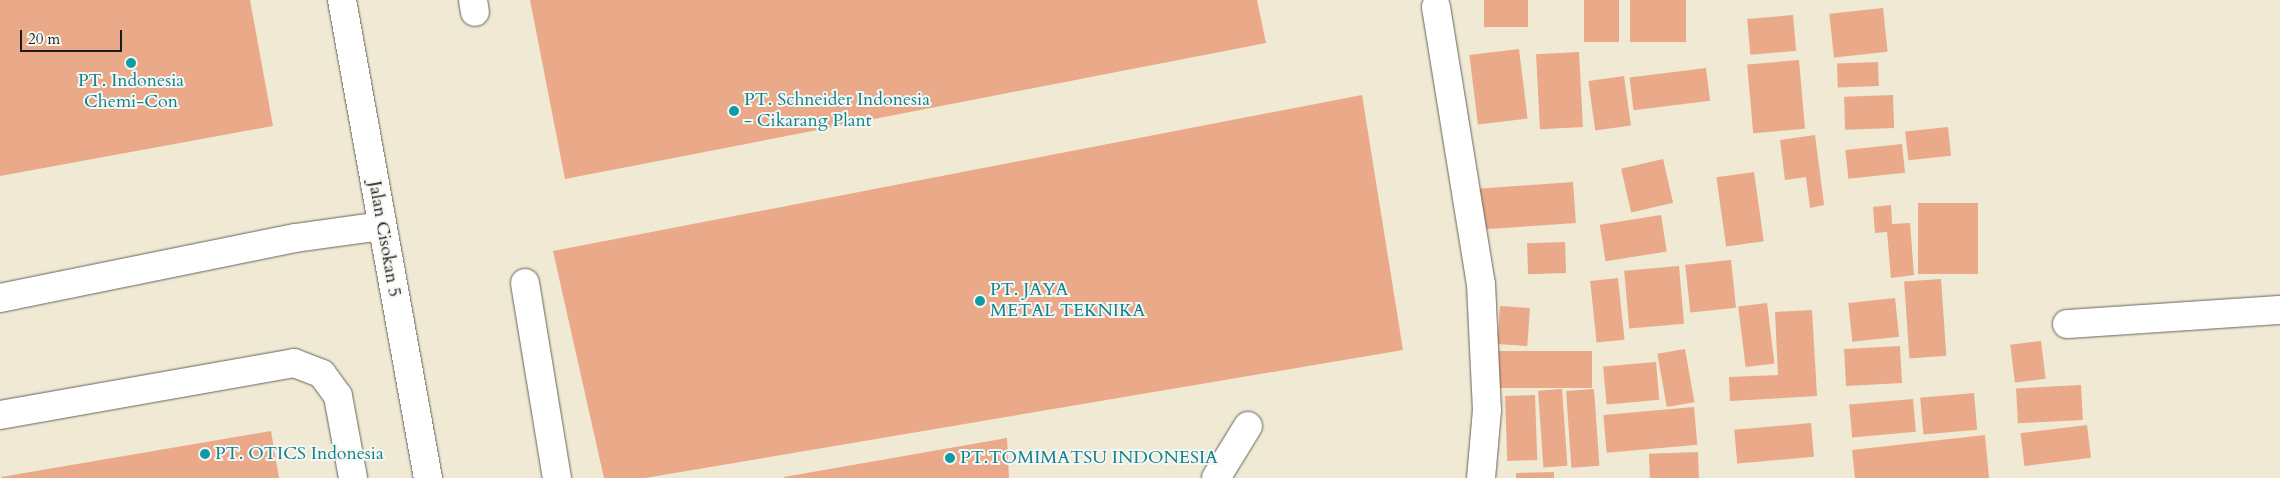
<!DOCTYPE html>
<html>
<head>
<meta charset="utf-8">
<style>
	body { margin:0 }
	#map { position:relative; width:2280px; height:478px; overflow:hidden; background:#f0e9d4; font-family:Cardo,serif }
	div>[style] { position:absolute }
	.building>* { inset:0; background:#eaa989; transform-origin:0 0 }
	.roads { filter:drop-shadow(0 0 1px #66645c) drop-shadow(0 0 1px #66645c) }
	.minor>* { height:28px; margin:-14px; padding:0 14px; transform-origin:14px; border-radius:14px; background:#fff }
	.dots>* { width:14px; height:14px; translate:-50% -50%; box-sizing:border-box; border:2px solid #f6f6f2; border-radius:50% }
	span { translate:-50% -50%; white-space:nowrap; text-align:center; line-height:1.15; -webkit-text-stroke:4px #f6f6f2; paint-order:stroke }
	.culture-label { font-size:18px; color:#0d838f }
	.left { translate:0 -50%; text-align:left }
	.street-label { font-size:18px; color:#1c1c1c }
	.scale { position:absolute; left:20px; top:30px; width:102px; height:22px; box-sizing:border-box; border:2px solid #1c1c1c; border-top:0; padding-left:6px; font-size:15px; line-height:18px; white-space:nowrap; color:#1c1c1c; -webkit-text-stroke:4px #f6f6f2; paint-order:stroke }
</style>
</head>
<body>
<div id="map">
	<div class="building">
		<i style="clip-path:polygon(0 0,250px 0,273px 126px,0 176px)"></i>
		<i style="clip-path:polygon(530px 0,1257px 0,1266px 43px,565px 179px)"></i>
		<i style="left:1484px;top:0;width:44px;height:27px"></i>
		<i style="left:1584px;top:0;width:35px;height:42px"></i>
		<i style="left:1630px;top:0;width:56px;height:42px"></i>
		<i style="left:1883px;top:8px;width:44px;height:54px;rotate:84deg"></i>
		<i style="left:1793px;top:15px;width:36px;height:46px;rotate:85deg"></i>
		<i style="left:1519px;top:49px;width:70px;height:50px;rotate:83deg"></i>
		<i style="left:1579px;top:52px;width:75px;height:43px;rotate:87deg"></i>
		<i style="left:1799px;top:60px;width:69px;height:52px;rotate:85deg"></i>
		<i style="left:1878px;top:62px;width:24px;height:41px;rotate:88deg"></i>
		<i style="left:1706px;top:68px;width:33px;height:77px;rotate:83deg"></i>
		<i style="left:1624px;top:76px;width:50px;height:36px;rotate:82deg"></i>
		<i style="clip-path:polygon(1362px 95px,1403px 350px,645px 478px,604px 478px,553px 251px)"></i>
		<i style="left:1893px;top:95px;width:33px;height:49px;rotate:88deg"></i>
		<i style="left:1948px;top:127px;width:29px;height:43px;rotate:84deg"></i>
		<i style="clip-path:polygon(1815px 135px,1824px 205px,1810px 208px,1806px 177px,1785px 180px,1780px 140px)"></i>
		<i style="left:1902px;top:144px;width:29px;height:57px;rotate:84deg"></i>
		<i style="left:1663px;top:159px;width:45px;height:43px;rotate:77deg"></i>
		<i style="left:1754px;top:172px;width:70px;height:38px;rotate:82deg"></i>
		<i style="left:1573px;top:182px;width:41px;height:99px;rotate:86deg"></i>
		<i style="left:1978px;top:203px;width:71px;height:60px;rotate:90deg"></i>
		<i style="clip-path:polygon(1891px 205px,1892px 224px,1910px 223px,1914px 275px,1891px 278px,1887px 232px,1875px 233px,1873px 207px)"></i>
		<i style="left:1661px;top:215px;width:37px;height:62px;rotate:81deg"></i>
		<i style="left:1565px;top:242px;width:31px;height:38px;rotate:88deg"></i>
		<i style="left:1731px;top:260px;width:48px;height:46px;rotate:84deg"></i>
		<i style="left:1679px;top:266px;width:58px;height:55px;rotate:85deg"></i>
		<i style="left:1618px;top:278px;width:62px;height:28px;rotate:84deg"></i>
		<i style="left:1941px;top:279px;width:77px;height:37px;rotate:86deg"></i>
		<i style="left:1895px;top:298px;width:39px;height:47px;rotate:84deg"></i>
		<i style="left:1767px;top:303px;width:61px;height:29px;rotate:83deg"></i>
		<i style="left:1500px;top:306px;width:30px;height:38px;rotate:4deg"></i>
		<i style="clip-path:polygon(1812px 310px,1817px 396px,1730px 401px,1729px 377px,1778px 375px,1775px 312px)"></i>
		<i style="left:2041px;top:341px;width:38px;height:31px;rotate:83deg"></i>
		<i style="left:1900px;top:346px;width:37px;height:56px;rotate:87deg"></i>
		<i style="left:1685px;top:349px;width:54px;height:28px;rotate:80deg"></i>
		<i style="left:1498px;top:351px;width:94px;height:37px"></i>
		<i style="left:1656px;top:362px;width:38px;height:53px;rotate:85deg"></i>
		<i style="left:2081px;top:385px;width:35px;height:65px;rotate:87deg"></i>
		<i style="left:1562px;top:389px;width:77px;height:24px;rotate:86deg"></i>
		<i style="left:1594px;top:389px;width:77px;height:28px;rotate:86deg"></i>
		<i style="left:1974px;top:393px;width:37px;height:54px;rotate:85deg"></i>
		<i style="left:1535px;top:395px;width:65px;height:30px;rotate:88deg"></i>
		<i style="left:1913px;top:399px;width:33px;height:64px;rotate:85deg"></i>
		<i style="left:1694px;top:407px;width:38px;height:91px;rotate:85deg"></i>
		<i style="left:1811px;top:423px;width:34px;height:77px;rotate:85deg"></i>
		<i style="left:2087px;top:425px;width:33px;height:67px;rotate:83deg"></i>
		<i style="clip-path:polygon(271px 431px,279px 478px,1px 478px,1px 477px)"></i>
		<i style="clip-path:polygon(1985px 435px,1989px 478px,1855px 478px,1852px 450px)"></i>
		<i style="clip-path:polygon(1007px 438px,1009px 478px,784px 478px,784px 477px)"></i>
		<i style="left:1698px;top:452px;width:26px;height:49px;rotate:88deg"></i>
		<i style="clip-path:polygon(1554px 472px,1554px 478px,1516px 478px,1516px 473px)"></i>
	</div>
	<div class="roads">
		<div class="minor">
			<i style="left:342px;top:0;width:486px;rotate:79.8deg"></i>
			<i style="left:473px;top:0;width:12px;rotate:81deg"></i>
			<i style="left:1436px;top:7px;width:281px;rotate:80.8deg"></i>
			<i style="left:1481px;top:284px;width:126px;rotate:87.3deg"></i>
			<i style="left:1487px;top:410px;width:68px;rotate:95deg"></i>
			<i style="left:525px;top:283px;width:198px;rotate:80.7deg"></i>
			<i style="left:0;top:298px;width:301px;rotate:-11.5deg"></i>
			<i style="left:295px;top:238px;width:87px;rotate:-7.9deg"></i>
			<i style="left:2067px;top:324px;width:213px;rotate:-3.8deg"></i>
			<i style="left:0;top:415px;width:299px;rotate:-10deg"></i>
			<i style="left:294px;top:363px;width:30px;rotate:21deg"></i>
			<i style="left:322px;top:374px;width:27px;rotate:54deg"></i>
			<i style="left:338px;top:396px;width:83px;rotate:79.6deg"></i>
			<i style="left:1216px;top:478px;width:61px;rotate:-58.4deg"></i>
		</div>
	</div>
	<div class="dots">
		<i style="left:131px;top:63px;background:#0f9aa8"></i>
		<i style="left:734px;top:111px;background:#0f9aa8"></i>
		<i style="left:980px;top:301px;background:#0f9aa8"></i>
		<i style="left:205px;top:454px;background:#0f9aa8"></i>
		<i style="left:950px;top:458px;background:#0f9aa8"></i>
	</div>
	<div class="culture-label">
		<span style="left:131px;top:92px">PT. Indonesia<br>Chemi-Con</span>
		<span class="left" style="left:744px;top:111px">PT. Schneider Indonesia<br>- Cikarang Plant</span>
		<span class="left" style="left:990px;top:301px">PT. JAYA<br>METAL TEKNIKA</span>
		<span class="left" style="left:215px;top:454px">PT. OTICS Indonesia</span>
		<span class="left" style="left:960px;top:458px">PT.TOMIMATSU INDONESIA</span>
	</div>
	<div class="street-label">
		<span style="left:384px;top:239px;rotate:80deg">Jalan Cisokan 5</span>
	</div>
	<div class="scale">20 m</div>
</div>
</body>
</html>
